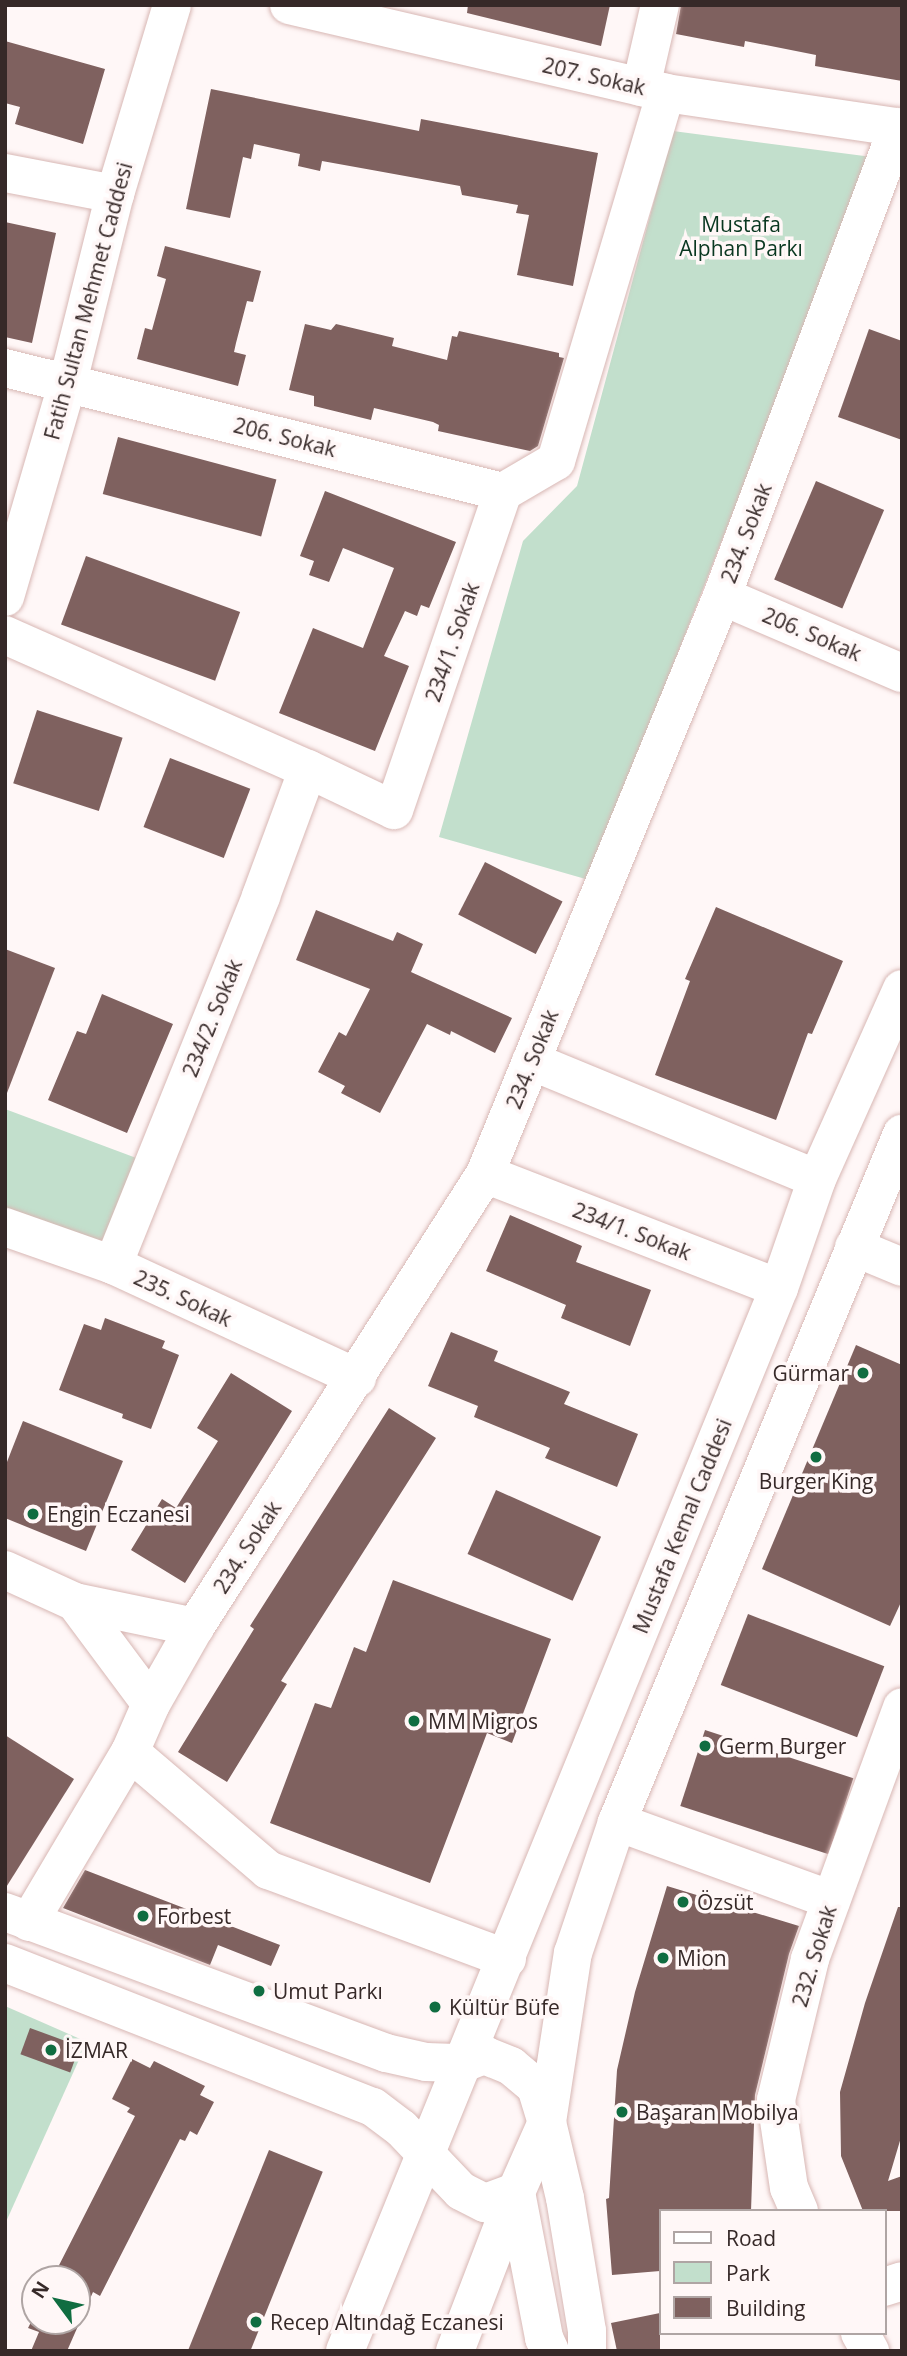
<!DOCTYPE html>
<html>
<head>
<meta charset="utf-8">
<style>
	body { margin:0 }
	#map { position:relative; width:907px; height:2356px; overflow:hidden; background:#fff7f7; font-family:"Open Sans",sans-serif }
	div>[style] { position:absolute }
	.green>* { inset:0; background:#c2dfcc }
	.building>* { inset:0; background:#7f615f; transform-origin:0 0 }
	.roads { filter:drop-shadow(0 0 2px #d8b7b4) drop-shadow(0 0 2px #d8b7b4) }
	.minor>* { height:38px; margin:-19px; padding:0 19px; transform-origin:19px; border-radius:19px; background:#fff }
	.major>* { height:38px; margin:-19px; padding:0 19px; transform-origin:19px; border-radius:19px; background:#fff }
	.dots>* { width:19px; height:19px; translate:-50% -50%; box-sizing:border-box; border:4px solid #fff7f7; border-radius:50% }
	span { translate:-50% -50%; white-space:nowrap; text-align:center; line-height:1.15; -webkit-text-stroke:7px #fff7f7; paint-order:stroke }
	.street-label { font-size:21px; color:#362928 }
	.park-label { font-size:21px; color:#093720 }
	.poi-label { font-size:21px; color:#362928 }
	.right { translate:-100% -50%; text-align:right }
	.left { translate:0 -50%; text-align:left }
	.frame { position:absolute; inset:0; border:7px solid #362928; pointer-events:none }
	.legend { position:absolute; left:659px; top:2209px; width:228px; height:126px; box-sizing:border-box; background:#fff7f7; border:2px solid #afa5a4; margin:0; padding:9px 12px; list-style:none; font-size:21px; color:#362928 }
	.legend li { display:flex; align-items:center; gap:14px; height:35px }
	.legend b { width:35px; border:2px solid #afa5a4 }
	.north { position:absolute; left:21px; top:2265px; width:70px; height:70px; box-sizing:border-box; background:#fff7f7; border:2px solid #afa5a4; border-radius:50%; rotate:303deg; font-size:19px; font-weight:700; line-height:28px; text-align:center; color:#362928 }
	.north::after { content:''; display:block; margin:auto; width:24px; height:32px; background:#106d41; clip-path:polygon(50% 0,100% 100%,50% 72%,0 100%) }
</style>
</head>
<body>
<div id="map">
	<div class="green">
		<i style="clip-path:polygon(673px 131px,872px 157px,589px 880px,439px 837px,523px 541px,577px 486px)"></i>
		<i style="clip-path:polygon(5px 1109px,139px 1159px,103px 1253px,5px 1217px)"></i>
		<i style="clip-path:polygon(5px 2006px,87px 2042px,5px 2224px)"></i>
	</div>
	<div class="building">
		<i style="clip-path:polygon(468px 5px,610px 5px,601px 46px,467px 13px)"></i>
		<i style="clip-path:polygon(681px 5px,902px 5px,902px 81px,815px 66px,816px 55px,745px 41px,744px 47px,676px 34px)"></i>
		<i style="clip-path:polygon(5px 41px,105px 69px,83px 144px,15px 124px,20px 107px,5px 103px)"></i>
		<i style="clip-path:polygon(211px 89px,419px 131px,421px 119px,598px 153px,573px 286px,517px 275px,529px 215px,516px 213px,518px 205px,462px 195px,460px 186px,372px 170px,322px 161px,320px 171px,298px 166px,300px 154px,254px 144px,251px 159px,243px 157px,230px 218px,186px 209px)"></i>
		<i style="clip-path:polygon(5px 222px,56px 233px,32px 343px,5px 337px)"></i>
		<i style="clip-path:polygon(165px 246px,261px 271px,253px 302px,247px 301px,236px 343px,234px 352px,246px 355px,238px 386px,137px 359px,145px 328px,152px 330px,166px 279px,157px 276px)"></i>
		<i style="clip-path:polygon(305px 324px,331px 330px,336px 324px,394px 338px,392px 346px,447px 360px,452px 336px,457px 337px,459px 331px,559px 353px,559px 357px,564px 358px,538px 446px,530px 451px,438px 431px,439px 425px,433px 422px,374px 408px,371px 420px,314px 406px,314px 396px,289px 390px)"></i>
		<i style="clip-path:polygon(869px 329px,902px 341px,902px 440px,838px 417px)"></i>
		<i style="left:118px;top:437px;width:164px;height:59px;rotate:15deg"></i>
		<i style="left:816px;top:481px;width:74px;height:107px;rotate:23deg"></i>
		<i style="clip-path:polygon(325px 491px,456px 542px,429px 608px,421px 605px,417px 616px,405px 611px,384px 656px,409px 666px,375px 751px,279px 713px,313px 628px,363px 648px,394px 568px,343px 548px,329px 582px,309px 575px,314px 561px,300px 556px)"></i>
		<i style="left:86px;top:556px;width:164px;height:73px;rotate:20deg"></i>
		<i style="left:37px;top:710px;width:90px;height:77px;rotate:18deg"></i>
		<i style="left:170px;top:758px;width:86px;height:74px;rotate:21deg"></i>
		<i style="left:485px;top:862px;width:87px;height:59px;rotate:27deg"></i>
		<i style="clip-path:polygon(716px 907px,843px 961px,812px 1034px,808px 1033px,776px 1120px,655px 1075px,690px 981px,685px 979px)"></i>
		<i style="clip-path:polygon(316px 910px,393px 941px,397px 932px,423px 944px,411px 972px,512px 1018px,495px 1053px,451px 1031px,450px 1035px,427px 1024px,380px 1113px,341px 1093px,345px 1086px,318px 1072px,339px 1032px,346px 1036px,370px 989px,296px 960px)"></i>
		<i style="clip-path:polygon(5px 949px,55px 968px,7px 1093px,5px 1093px)"></i>
		<i style="clip-path:polygon(102px 994px,173px 1024px,127px 1133px,48px 1100px,77px 1031px,86px 1034px)"></i>
		<i style="clip-path:polygon(510px 1215px,582px 1246px,576px 1262px,651px 1290px,630px 1346px,561px 1318px,566px 1305px,486px 1271px)"></i>
		<i style="clip-path:polygon(105px 1318px,165px 1341px,162px 1348px,179px 1355px,151px 1429px,122px 1418px,123px 1414px,59px 1390px,84px 1324px,101px 1330px)"></i>
		<i style="clip-path:polygon(451px 1332px,498px 1351px,494px 1361px,570px 1392px,564px 1404px,638px 1434px,617px 1487px,545px 1458px,550px 1448px,474px 1417px,478px 1406px,428px 1386px)"></i>
		<i style="clip-path:polygon(856px 1345px,902px 1365px,902px 1600px,890px 1626px,762px 1569px)"></i>
		<i style="clip-path:polygon(231px 1373px,292px 1411px,185px 1583px,131px 1550px,162px 1499px,176px 1508px,218px 1441px,197px 1428px)"></i>
		<i style="clip-path:polygon(389px 1408px,436px 1438px,281px 1681px,287px 1684px,227px 1782px,178px 1752px,254px 1629px,250px 1626px)"></i>
		<i style="clip-path:polygon(23px 1421px,123px 1461px,86px 1551px,5px 1518px,5px 1467px)"></i>
		<i style="left:496px;top:1490px;width:115px;height:70px;rotate:24deg"></i>
		<i style="clip-path:polygon(393px 1580px,551px 1639px,512px 1743px,487px 1733px,430px 1883px,270px 1823px,315px 1703px,331px 1708px,354px 1647px,366px 1652px)"></i>
		<i style="left:748px;top:1614px;width:146px;height:76px;rotate:21deg"></i>
		<i style="left:705px;top:1730px;width:156px;height:80px;rotate:18deg"></i>
		<i style="clip-path:polygon(5px 1735px,74px 1779px,5px 1889px)"></i>
		<i style="clip-path:polygon(85px 1870px,280px 1945px,271px 1966px,218px 1945px,210px 1965px,63px 1908px)"></i>
		<i style="clip-path:polygon(667px 1886px,799px 1926px,789px 1954px,755px 2095px,751px 2211px,660px 2211px,660px 2271px,612px 2275px,606px 2199px,609px 2198px,617px 2070px,635px 1992px)"></i>
		<i style="clip-path:polygon(898px 1907px,902px 1907px,902px 2134px,888px 2181px,902px 2176px,902px 2211px,863px 2211px,841px 2156px,840px 2092px,865px 2003px)"></i>
		<i style="left:30px;top:2028px;width:53px;height:28px;rotate:20deg"></i>
		<i style="clip-path:polygon(132px 2059px,150px 2068px,154px 2061px,205px 2086px,200px 2095px,214px 2102px,197px 2135px,190px 2131px,185px 2141px,180px 2139px,100px 2296px,93px 2292px,67px 2351px,31px 2351px,39px 2332px,28px 2328px,35px 2314px,35px 2321px,77px 2321px,77px 2279px,52px 2279px,135px 2116px,127px 2112px,130px 2108px,112px 2099px)"></i>
		<i style="left:269px;top:2150px;width:58px;height:217px;rotate:22deg"></i>
		<i style="clip-path:polygon(660px 2313px,660px 2351px,617px 2351px,611px 2323px)"></i>
	</div>
	<div class="roads">
		<div class="minor">
			<i style="left:289px;top:5px;width:387px;rotate:13.1deg"></i>
			<i style="left:666px;top:93px;width:239px;rotate:8.4deg"></i>
			<i style="left:641px;top:87px;width:84px;rotate:-77deg"></i>
			<i style="left:5px;top:173px;width:112px;rotate:10.8deg"></i>
			<i style="left:5px;top:368px;width:513px;rotate:13.98deg"></i>
			<i style="left:722px;top:596px;width:196px;rotate:23.2deg"></i>
			<i style="left:5px;top:635px;width:331px;rotate:23.9deg"></i>
			<i style="left:308px;top:769px;width:95px;rotate:25.5deg"></i>
			<i style="left:394px;top:810px;width:336px;rotate:-71.1deg"></i>
			<i style="left:503px;top:492px;width:61px;rotate:-30.3deg"></i>
			<i style="left:556px;top:461px;width:384px;rotate:-73.4deg"></i>
			<i style="left:531px;top:1061px;width:309px;rotate:22.4deg"></i>
			<i style="left:485px;top:1174px;width:315px;rotate:21.2deg"></i>
			<i style="left:5px;top:1227px;width:114px;rotate:19.4deg"></i>
			<i style="left:113px;top:1265px;width:269px;rotate:24.8deg"></i>
			<i style="left:854px;top:1247px;width:52px;rotate:22.6deg"></i>
			<i style="left:113px;top:1265px;width:398px;rotate:-68.1deg"></i>
			<i style="left:261px;top:896px;width:135px;rotate:-69.7deg"></i>
			<i style="left:5px;top:1570px;width:77px;rotate:24.6deg"></i>
			<i style="left:75px;top:1602px;width:127px;rotate:53.3deg"></i>
			<i style="left:75px;top:1602px;width:123px;rotate:11.8deg"></i>
			<i style="left:130px;top:1752px;width:182px;rotate:40.5deg"></i>
			<i style="left:268px;top:1870px;width:255px;rotate:20.4deg"></i>
			<i style="left:617px;top:1822px;width:228px;rotate:20deg"></i>
			<i style="left:29px;top:1922px;width:198px;rotate:-59.3deg"></i>
			<i style="left:130px;top:1752px;width:52px;rotate:-66.4deg"></i>
			<i style="left:151px;top:1704px;width:89px;rotate:-60.3deg"></i>
			<i style="left:195px;top:1627px;width:538px;rotate:-57.37deg"></i>
			<i style="left:485px;top:1174px;width:625px;rotate:-67.7deg"></i>
			<i style="left:722px;top:596px;width:501px;rotate:-69.43deg"></i>
			<i style="left:547px;top:2122px;width:78px;rotate:76.7deg"></i>
			<i style="left:565px;top:2198px;width:135px;rotate:80.6deg"></i>
			<i style="left:587px;top:2331px;width:20px;rotate:90deg"></i>
			<i style="left:516px;top:2192px;width:149px;rotate:79.1deg"></i>
			<i style="left:544px;top:2338px;width:14px;rotate:65deg"></i>
			<i style="left:799px;top:2211px;width:25px;rotate:-113deg"></i>
			<i style="left:789px;top:2188px;width:89px;rotate:-98.4deg"></i>
			<i style="left:776px;top:2100px;width:145px;rotate:-76.4deg"></i>
			<i style="left:810px;top:1959px;width:268px;rotate:-69.9deg"></i>
			<i style="left:884px;top:2287px;width:19px;rotate:-18deg"></i>
			<i style="left:860px;top:2333px;width:21px;rotate:61deg"></i>
		</div>
		<div class="major">
			<i style="left:5px;top:597px;width:224px;rotate:-73.7deg"></i>
			<i style="left:68px;top:382px;width:194px;rotate:-76deg"></i>
			<i style="left:115px;top:194px;width:197px;rotate:-73.2deg"></i>
			<i style="left:5px;top:1912px;width:406px;rotate:20.3deg"></i>
			<i style="left:386px;top:2053px;width:41px;rotate:12.7deg"></i>
			<i style="left:426px;top:2062px;width:38px;rotate:2deg"></i>
			<i style="left:464px;top:2063px;width:22px;rotate:-22deg"></i>
			<i style="left:484px;top:2055px;width:29px;rotate:22deg"></i>
			<i style="left:511px;top:2066px;width:33px;rotate:40deg"></i>
			<i style="left:536px;top:2087px;width:37px;rotate:73deg"></i>
			<i style="left:5px;top:1963px;width:395px;rotate:21.4deg"></i>
			<i style="left:373px;top:2107px;width:35px;rotate:37deg"></i>
			<i style="left:401px;top:2128px;width:87px;rotate:46.4deg"></i>
			<i style="left:461px;top:2191px;width:27px;rotate:27deg"></i>
			<i style="left:485px;top:2203px;width:33px;rotate:-20deg"></i>
			<i style="left:345px;top:2351px;width:1148px;rotate:-67.79deg"></i>
			<i style="left:779px;top:1288px;width:115px;rotate:-70.8deg"></i>
			<i style="left:817px;top:1179px;width:208px;rotate:-65.9deg"></i>
			<i style="left:455px;top:2351px;width:170px;rotate:-69deg"></i>
			<i style="left:516px;top:2192px;width:77px;rotate:-66.1deg"></i>
			<i style="left:547px;top:2122px;width:171px;rotate:-81.3deg"></i>
			<i style="left:573px;top:1953px;width:138px;rotate:-71.4deg"></i>
			<i style="left:617px;top:1822px;width:745px;rotate:-67.5deg"></i>
		</div>
	</div>
	<div class="dots">
		<i style="left:863px;top:1373px;background:#106d41"></i>
		<i style="left:816px;top:1457px;background:#106d41"></i>
		<i style="left:33px;top:1514px;background:#106d41"></i>
		<i style="left:414px;top:1721px;background:#106d41"></i>
		<i style="left:705px;top:1746px;background:#106d41"></i>
		<i style="left:683px;top:1902px;background:#106d41"></i>
		<i style="left:143px;top:1916px;background:#106d41"></i>
		<i style="left:663px;top:1958px;background:#106d41"></i>
		<i style="left:259px;top:1991px;background:#106d41"></i>
		<i style="left:435px;top:2007px;background:#106d41"></i>
		<i style="left:51px;top:2050px;background:#106d41"></i>
		<i style="left:622px;top:2112px;background:#106d41"></i>
		<i style="left:256px;top:2322px;background:#106d41"></i>
	</div>
	<div class="street-label">
		<span style="left:594px;top:76px;rotate:13deg">207. Sokak</span>
		<span style="left:88px;top:301px;rotate:-75deg">Fatih Sultan Mehmet Caddesi</span>
		<span style="left:285px;top:437px;rotate:14deg">206. Sokak</span>
		<span style="left:746px;top:533px;rotate:-69deg">234. Sokak</span>
		<span style="left:812px;top:634px;rotate:23deg">206. Sokak</span>
		<span style="left:452px;top:642px;rotate:-71deg">234/1. Sokak</span>
		<span style="left:212px;top:1018px;rotate:-68deg">234/2. Sokak</span>
		<span style="left:532px;top:1059px;rotate:-68deg">234. Sokak</span>
		<span style="left:632px;top:1231px;rotate:21deg">234/1. Sokak</span>
		<span style="left:183px;top:1298px;rotate:25deg">235. Sokak</span>
		<span style="left:682px;top:1526px;rotate:-68deg">Mustafa Kemal Caddesi</span>
		<span style="left:247px;top:1547px;rotate:-57deg">234. Sokak</span>
		<span style="left:814px;top:1956px;rotate:-73deg">232. Sokak</span>
	</div>
	<div class="park-label">
		<span style="left:741px;top:236px">Mustafa<br>Alphan Parkı</span>
	</div>
	<div class="poi-label">
		<span class="right" style="left:849px;top:1373px">Gürmar</span>
		<span style="left:816px;top:1481px">Burger King</span>
		<span class="left" style="left:47px;top:1514px">Engin Eczanesi</span>
		<span class="left" style="left:428px;top:1721px">MM Migros</span>
		<span class="left" style="left:719px;top:1746px">Germ Burger</span>
		<span class="left" style="left:697px;top:1902px">Özsüt</span>
		<span class="left" style="left:157px;top:1916px">Forbest</span>
		<span class="left" style="left:677px;top:1958px">Mion</span>
		<span class="left" style="left:273px;top:1991px">Umut Parkı</span>
		<span class="left" style="left:449px;top:2007px">Kültür Büfe</span>
		<span class="left" style="left:65px;top:2050px">İZMAR</span>
		<span class="left" style="left:636px;top:2112px">Başaran Mobilya</span>
		<span class="left" style="left:270px;top:2322px">Recep Altındağ Eczanesi</span>
	</div>
	<div class="frame"></div>
	<ul class="legend">
	<li><b style="height:9px;background:#fff"></b>Road</li>
	<li><b style="height:19px;background:#c2dfcc"></b>Park</li>
	<li><b style="height:19px;background:#7f615f"></b>Building</li>
	</ul>
	<div class="north">N</div>
</div>
</body>
</html>
